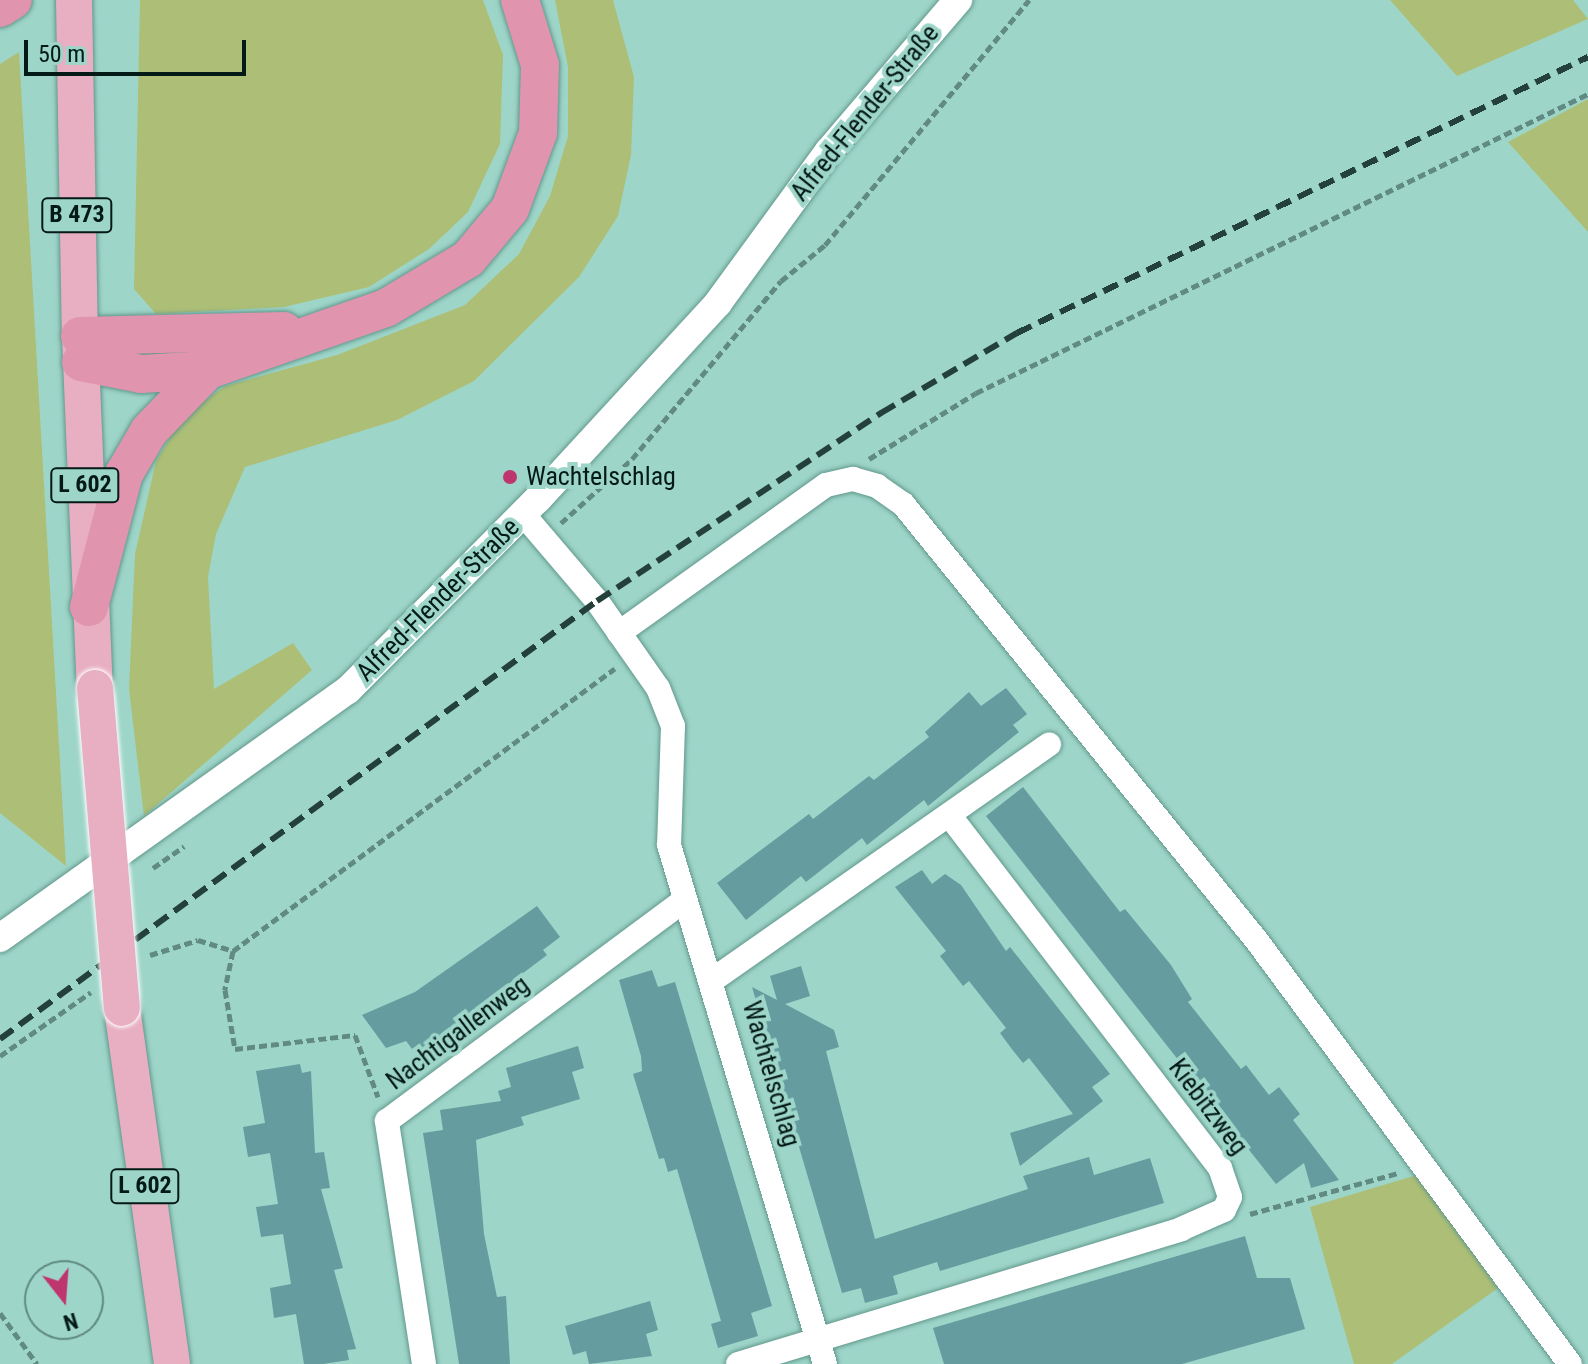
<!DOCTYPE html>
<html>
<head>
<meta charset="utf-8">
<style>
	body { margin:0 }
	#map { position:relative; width:1588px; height:1364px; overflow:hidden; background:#9ed5c9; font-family:"Roboto Condensed",sans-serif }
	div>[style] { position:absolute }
	.green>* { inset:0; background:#adbf76 }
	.building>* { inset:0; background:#649c9f }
	.path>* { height:5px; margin-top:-2.5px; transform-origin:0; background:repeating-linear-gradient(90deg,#618a82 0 8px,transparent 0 12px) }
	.roads { filter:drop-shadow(0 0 2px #62988c) drop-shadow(0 0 2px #62988c) }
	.minor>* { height:24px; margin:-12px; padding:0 12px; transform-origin:12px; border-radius:12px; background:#fff }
	.tertiary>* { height:28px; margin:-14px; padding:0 14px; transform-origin:14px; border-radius:14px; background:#fff }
	.primary>* { height:36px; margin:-18px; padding:0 18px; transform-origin:18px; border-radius:18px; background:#e8afc2 }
	.trunk>* { height:38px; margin:-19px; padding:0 19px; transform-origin:19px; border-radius:19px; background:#e094ae }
	.rail>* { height:6px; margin-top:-3px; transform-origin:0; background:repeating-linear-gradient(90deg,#24403b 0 16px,transparent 0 24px) }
	.bridges { filter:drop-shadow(0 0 2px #fff) drop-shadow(0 0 2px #fff) }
	.primary-bridge>* { height:36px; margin:-18px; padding:0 18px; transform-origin:18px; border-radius:18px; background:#e8afc2 }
	.dots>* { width:22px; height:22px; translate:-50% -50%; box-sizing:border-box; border:4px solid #9ed5c9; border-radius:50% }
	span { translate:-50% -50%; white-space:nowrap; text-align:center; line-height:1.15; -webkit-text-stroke:8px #9ed5c9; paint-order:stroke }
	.shield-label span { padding:2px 6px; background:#9ed5c9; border:2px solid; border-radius:6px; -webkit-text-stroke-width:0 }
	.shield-label { font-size:24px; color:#041a16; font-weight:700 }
	.street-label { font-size:26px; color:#041a16 }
	.poi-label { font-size:26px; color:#041a16 }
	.left { translate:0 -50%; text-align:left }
	.north { position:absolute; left:24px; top:1260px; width:80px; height:80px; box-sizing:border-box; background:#9ed5c9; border:2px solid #608a81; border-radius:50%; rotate:163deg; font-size:22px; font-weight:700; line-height:32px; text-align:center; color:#041a16 }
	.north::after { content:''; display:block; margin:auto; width:28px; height:36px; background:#bf356e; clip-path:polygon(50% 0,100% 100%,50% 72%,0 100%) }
	.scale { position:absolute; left:24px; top:40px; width:222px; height:36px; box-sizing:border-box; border:4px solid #041a16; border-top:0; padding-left:10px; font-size:24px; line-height:28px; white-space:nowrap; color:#041a16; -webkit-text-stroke:6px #9ed5c9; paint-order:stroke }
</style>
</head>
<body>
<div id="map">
	<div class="green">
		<i style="clip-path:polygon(140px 0,483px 0,503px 55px,500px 144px,468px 212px,429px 249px,369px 287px,284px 307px,156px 314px,134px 289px)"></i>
		<i style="clip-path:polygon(555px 0,613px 0,634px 77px,631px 155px,618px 216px,579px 277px,474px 381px,397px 420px,245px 467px,216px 534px,208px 577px,214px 689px,293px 643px,312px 670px,144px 816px,129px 689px,135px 554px,156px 461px,182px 417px,225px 386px,337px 355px,465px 305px,519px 254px,550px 196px,568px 136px,568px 67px)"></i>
		<i style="clip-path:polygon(1390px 0,1573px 0,1588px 19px,1457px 76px)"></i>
		<i style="clip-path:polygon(19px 52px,66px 866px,0 813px,0 64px)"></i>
		<i style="clip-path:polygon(1588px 99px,1588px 232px,1508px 142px)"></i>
		<i style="clip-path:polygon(1417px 1175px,1498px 1288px,1392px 1364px,1354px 1364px,1310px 1207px)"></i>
	</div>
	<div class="building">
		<i style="clip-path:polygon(1006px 688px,1027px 714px,1013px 725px,1019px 732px,928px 806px,924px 800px,867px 845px,862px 838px,806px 882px,801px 876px,746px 920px,717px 883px,809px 814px,813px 819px,869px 776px,874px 780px,929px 737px,925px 732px,969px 692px,981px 706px)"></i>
		<i style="clip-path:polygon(1023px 787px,1120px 912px,1125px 909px,1171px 965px,1192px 999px,1188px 1002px,1241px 1069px,1246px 1065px,1269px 1095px,1279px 1087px,1300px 1114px,1293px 1120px,1339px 1180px,1311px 1188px,1304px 1163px,1276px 1184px,986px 816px)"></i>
		<i style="clip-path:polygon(922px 870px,932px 884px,945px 874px,961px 885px,1006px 951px,1010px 947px,1110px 1074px,1092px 1087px,1103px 1101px,1020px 1166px,1010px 1133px,1073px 1114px,1029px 1058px,1023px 1063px,1011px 1048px,1000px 1033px,1006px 1028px,969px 981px,963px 986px,940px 956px,946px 951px,895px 887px)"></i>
		<i style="clip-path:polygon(537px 906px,560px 937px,543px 950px,547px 955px,416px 1054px,406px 1041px,386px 1048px,362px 1015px,415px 992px)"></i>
		<i style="clip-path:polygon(801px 966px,810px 996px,785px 1004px,834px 1030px,839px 1047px,826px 1051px,875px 1239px,1028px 1189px,1023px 1176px,1089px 1157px,1094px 1175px,1150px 1158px,1164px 1203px,940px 1271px,937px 1262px,893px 1276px,898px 1294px,865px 1303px,861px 1288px,842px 1293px,752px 987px,777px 1000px,770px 976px)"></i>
		<i style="clip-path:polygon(652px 970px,658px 987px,675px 982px,772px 1306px,751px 1313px,758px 1336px,718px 1348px,711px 1324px,721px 1321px,677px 1169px,668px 1172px,664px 1158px,659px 1159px,633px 1074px,642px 1071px,641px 1056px,619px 980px)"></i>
		<i style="clip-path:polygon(578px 1046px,584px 1068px,572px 1072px,580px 1099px,521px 1117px,524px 1125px,476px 1140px,484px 1234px,497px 1297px,506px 1296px,510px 1364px,459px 1364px,423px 1133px,443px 1130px,440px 1110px,501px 1101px,498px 1091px,511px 1087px,506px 1068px)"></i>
		<i style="clip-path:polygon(300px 1064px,302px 1073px,311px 1071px,315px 1153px,324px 1152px,330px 1188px,321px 1189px,343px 1268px,334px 1270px,356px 1349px,347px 1350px,349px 1360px,323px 1364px,304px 1364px,296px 1314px,274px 1318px,270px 1288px,291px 1284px,283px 1234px,261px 1237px,256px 1207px,278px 1204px,274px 1179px,270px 1153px,248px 1157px,243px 1127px,265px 1123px,256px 1071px)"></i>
		<i style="clip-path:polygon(1245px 1236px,1257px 1278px,1290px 1278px,1305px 1329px,1182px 1364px,944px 1364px,933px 1328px)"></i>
		<i style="clip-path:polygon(650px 1301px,658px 1330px,646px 1334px,652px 1356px,589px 1364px,586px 1351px,573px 1355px,565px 1326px)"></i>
	</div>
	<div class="path">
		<i style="left:869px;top:459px;width:126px;rotate:-31.7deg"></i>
		<i style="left:976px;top:393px;width:681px;rotate:-26.04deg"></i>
		<i style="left:561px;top:523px;width:96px;rotate:-42deg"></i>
		<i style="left:632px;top:459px;width:232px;rotate:-50.1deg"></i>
		<i style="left:781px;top:281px;width:57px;rotate:-39.3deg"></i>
		<i style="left:825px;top:245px;width:319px;rotate:-50.2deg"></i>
		<i style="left:153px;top:868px;width:38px;rotate:-35deg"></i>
		<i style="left:233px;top:951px;width:40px;rotate:102deg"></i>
		<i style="left:225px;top:990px;width:60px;rotate:80.4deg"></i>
		<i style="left:235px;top:1049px;width:121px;rotate:-6.7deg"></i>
		<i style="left:355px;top:1035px;width:66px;rotate:69.6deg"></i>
		<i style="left:150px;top:955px;width:50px;rotate:-17.4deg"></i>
		<i style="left:198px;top:940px;width:37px;rotate:17deg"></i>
		<i style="left:233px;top:951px;width:475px;rotate:-36.5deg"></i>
		<i style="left:0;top:1056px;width:111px;rotate:-35.1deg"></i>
		<i style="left:1250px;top:1214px;width:154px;rotate:-15.5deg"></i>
		<i style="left:0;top:1313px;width:63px;rotate:54deg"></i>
	</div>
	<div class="roads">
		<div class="minor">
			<i style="left:523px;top:514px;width:114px;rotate:49.6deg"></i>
			<i style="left:597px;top:601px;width:106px;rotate:55deg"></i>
			<i style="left:658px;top:688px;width:41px;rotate:68.5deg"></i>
			<i style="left:673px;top:726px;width:119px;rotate:91.9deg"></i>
			<i style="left:669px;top:845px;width:542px;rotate:73.27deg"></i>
			<i style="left:619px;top:633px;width:254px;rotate:-35.6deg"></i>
			<i style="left:826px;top:485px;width:28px;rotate:-13deg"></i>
			<i style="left:853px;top:479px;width:25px;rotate:16deg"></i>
			<i style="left:877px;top:486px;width:32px;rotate:35deg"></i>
			<i style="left:903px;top:504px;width:562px;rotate:50.99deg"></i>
			<i style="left:1257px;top:941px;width:526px;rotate:53.5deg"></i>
			<i style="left:714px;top:979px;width:409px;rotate:-35deg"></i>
			<i style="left:424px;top:1364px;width:246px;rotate:-98.7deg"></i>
			<i style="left:387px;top:1121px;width:369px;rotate:-36.6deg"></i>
			<i style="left:738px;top:1364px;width:463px;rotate:-16.9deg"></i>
			<i style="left:1181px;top:1229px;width:47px;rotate:-23.8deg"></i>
			<i style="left:1224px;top:1210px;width:14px;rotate:-65deg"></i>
			<i style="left:1230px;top:1197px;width:31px;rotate:-109deg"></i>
			<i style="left:1220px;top:1168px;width:441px;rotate:-127.5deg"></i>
		</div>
		<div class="tertiary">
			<i style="left:0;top:938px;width:427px;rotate:-35.5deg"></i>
			<i style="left:348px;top:690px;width:269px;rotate:-45.2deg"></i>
			<i style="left:538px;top:499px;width:266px;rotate:-47.4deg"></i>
			<i style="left:718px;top:303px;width:188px;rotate:-53.9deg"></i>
			<i style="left:829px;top:151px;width:199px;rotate:-49.5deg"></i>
		</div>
		<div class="primary">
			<i style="left:74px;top:0;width:336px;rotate:89deg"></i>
			<i style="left:80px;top:336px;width:352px;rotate:87.6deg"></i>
			<i style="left:122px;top:1008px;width:359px;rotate:82deg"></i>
		</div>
		<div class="trunk">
			<i style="left:0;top:8px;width:15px;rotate:-32deg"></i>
			<i style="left:80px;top:336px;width:204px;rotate:-1.4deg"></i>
			<i style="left:81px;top:362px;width:61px;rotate:11.3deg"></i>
			<i style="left:141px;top:374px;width:67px;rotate:-3.4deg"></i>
			<i style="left:208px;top:370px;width:188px;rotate:-19.2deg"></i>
			<i style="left:386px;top:308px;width:96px;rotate:-30.9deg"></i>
			<i style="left:468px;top:259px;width:65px;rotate:-50deg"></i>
			<i style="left:510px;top:209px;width:81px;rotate:-69.8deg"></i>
			<i style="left:538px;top:133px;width:68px;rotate:-88.3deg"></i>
			<i style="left:540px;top:65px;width:68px;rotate:-107.1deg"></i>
			<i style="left:89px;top:607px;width:138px;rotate:-75.3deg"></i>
			<i style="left:124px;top:474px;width:50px;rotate:-59.8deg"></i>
			<i style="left:149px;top:431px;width:85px;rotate:-46deg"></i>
		</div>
	</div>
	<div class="rail">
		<i style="left:0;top:1039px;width:740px;rotate:-36.27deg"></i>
		<i style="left:597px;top:601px;width:341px;rotate:-33.5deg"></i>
		<i style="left:881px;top:413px;width:158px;rotate:-30.5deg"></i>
		<i style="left:1017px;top:333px;width:634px;rotate:-25.8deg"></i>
	</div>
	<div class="bridges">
		<div class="primary-bridge">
			<i style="left:95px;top:688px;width:321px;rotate:85.2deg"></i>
		</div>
	</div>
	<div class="dots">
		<i style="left:510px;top:477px;background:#bf356e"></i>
	</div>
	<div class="shield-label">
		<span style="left:77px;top:215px">B 473</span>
		<span style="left:85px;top:485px">L 602</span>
		<span style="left:145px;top:1186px">L 602</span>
	</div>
	<div class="street-label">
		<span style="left:865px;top:113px;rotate:-51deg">Alfred-Flender-Straße</span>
		<span style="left:438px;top:600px;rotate:-45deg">Alfred-Flender-Straße</span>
		<span style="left:458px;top:1033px;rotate:-37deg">Nachtigallenweg</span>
		<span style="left:771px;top:1074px;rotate:74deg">Wachtelschlag</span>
		<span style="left:1208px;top:1107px;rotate:53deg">Kiebitzweg</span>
	</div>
	<div class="poi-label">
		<span class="left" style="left:526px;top:477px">Wachtelschlag</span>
	</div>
	<div class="north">N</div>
	<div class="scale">50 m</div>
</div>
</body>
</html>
